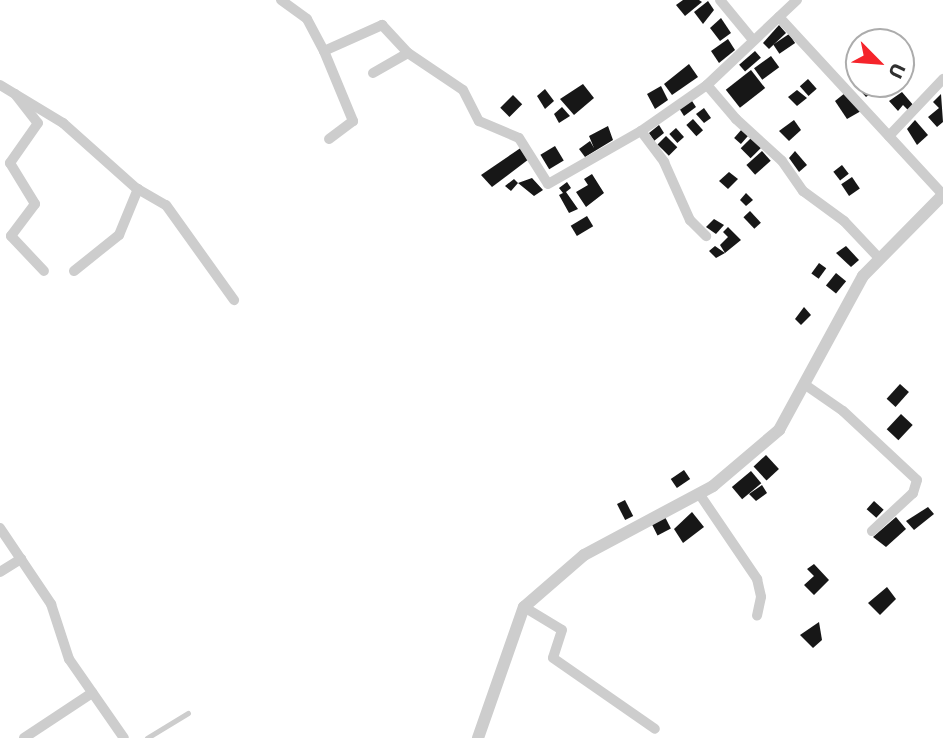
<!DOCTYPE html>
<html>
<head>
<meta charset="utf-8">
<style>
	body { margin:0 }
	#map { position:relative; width:943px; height:738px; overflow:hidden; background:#fff; font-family:Commissioner,sans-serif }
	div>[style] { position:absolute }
	.building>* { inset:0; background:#171717; transform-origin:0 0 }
	.service>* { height:5px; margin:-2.5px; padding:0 2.5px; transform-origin:2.5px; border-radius:2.5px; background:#cdcdcd }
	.minor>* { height:10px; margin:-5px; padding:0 5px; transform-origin:5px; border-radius:5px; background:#cdcdcd }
	.tertiary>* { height:12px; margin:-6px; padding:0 6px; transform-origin:6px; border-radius:6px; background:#cdcdcd }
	span { translate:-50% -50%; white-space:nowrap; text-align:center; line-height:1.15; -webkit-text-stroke:7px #fff; paint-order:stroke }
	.north { position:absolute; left:845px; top:28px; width:70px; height:70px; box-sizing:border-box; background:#fff; border:2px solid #acacac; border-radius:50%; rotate:115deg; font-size:19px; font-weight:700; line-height:28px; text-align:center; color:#303030 }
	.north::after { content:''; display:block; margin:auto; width:24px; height:32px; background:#f5242b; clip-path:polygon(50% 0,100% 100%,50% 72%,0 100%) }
</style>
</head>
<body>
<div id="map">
	<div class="building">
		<i style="clip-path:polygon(683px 0,699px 0,702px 2px,685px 16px,676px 5px)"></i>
		<i style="clip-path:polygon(708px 1px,714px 10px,703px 24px,694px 12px)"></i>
		<i style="clip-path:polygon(721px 18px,731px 33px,720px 41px,710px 28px)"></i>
		<i style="clip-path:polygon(779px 25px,786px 33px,769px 49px,763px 43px)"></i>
		<i style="left:789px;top:34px;width:11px;height:19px;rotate:56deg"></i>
		<i style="clip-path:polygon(728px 39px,735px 50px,719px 63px,711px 51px)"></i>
		<i style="left:755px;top:51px;width:9px;height:21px;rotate:49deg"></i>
		<i style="left:771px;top:56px;width:14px;height:21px;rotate:54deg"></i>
		<i style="clip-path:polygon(689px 64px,698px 77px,672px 95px,664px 84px)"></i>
		<i style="left:751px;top:70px;width:23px;height:32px;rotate:52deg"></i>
		<i style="left:808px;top:79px;width:13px;height:11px;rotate:48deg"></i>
		<i style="clip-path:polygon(583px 84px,594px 98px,574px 115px,560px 99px)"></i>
		<i style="clip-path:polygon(861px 84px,883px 84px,866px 97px,858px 88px)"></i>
		<i style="clip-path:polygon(661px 86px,668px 100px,655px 109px,647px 94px)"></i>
		<i style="clip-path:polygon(545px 89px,554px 101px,545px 109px,537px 96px)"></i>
		<i style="clip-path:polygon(797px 90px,807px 98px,797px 106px,788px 97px)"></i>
		<i style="clip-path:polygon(902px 92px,914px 106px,909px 111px,903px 105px,898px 111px,889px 101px)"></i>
		<i style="clip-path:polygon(845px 93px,861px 111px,847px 119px,835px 101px)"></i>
		<i style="clip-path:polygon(941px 94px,943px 122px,937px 127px,928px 117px,939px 108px,933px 102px)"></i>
		<i style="left:513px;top:95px;width:13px;height:18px;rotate:45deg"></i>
		<i style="clip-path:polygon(690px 98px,696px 107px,684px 116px,679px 108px)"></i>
		<i style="clip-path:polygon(562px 107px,570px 116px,559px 123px,554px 114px)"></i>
		<i style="clip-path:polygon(704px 108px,711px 118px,704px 123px,696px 114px)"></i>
		<i style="left:693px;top:119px;width:15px;height:9px;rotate:48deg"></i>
		<i style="clip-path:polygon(794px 120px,801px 130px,789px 141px,779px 131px)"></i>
		<i style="clip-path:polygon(915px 120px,928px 135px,917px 145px,907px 129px)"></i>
		<i style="clip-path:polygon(659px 125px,664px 133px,654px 141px,649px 133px)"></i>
		<i style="clip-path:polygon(608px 126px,613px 140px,585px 157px,579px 149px,590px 141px,594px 148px,589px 136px)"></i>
		<i style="left:676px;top:128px;width:12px;height:9px;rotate:48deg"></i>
		<i style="left:742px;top:129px;width:9px;height:12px;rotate:41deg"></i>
		<i style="left:666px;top:136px;width:16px;height:12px;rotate:45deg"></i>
		<i style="left:752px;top:137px;width:14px;height:16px;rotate:45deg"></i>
		<i style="left:555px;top:146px;width:17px;height:17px;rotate:59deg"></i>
		<i style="clip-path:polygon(522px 147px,529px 159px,492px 187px,481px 175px)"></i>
		<i style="left:762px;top:151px;width:13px;height:21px;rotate:48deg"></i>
		<i style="clip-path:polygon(795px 151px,807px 165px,799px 172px,789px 158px)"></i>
		<i style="left:842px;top:165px;width:11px;height:11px;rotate:52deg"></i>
		<i style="clip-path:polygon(729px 172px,738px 179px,728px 189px,719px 181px)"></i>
		<i style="clip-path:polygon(592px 174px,604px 193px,586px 207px,576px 192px,588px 185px,584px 179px)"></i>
		<i style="left:852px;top:177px;width:14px;height:13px;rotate:56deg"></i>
		<i style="clip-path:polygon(532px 178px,543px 190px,534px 196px,518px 183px,511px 191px,505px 186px,514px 179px,518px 183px)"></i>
		<i style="clip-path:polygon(567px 182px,571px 188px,566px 192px,578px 209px,569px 213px,559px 195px,563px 193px,559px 188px)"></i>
		<i style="clip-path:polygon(746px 193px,753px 200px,746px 206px,740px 200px)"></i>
		<i style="left:750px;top:211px;width:16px;height:9px;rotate:47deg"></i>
		<i style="left:587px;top:216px;width:12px;height:19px;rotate:59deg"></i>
		<i style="clip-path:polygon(714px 219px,724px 225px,716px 234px,706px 227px)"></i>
		<i style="clip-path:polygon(728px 227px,741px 240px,725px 253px,716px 258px,709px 251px,715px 246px,725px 253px,720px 245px,728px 237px,723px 232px)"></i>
		<i style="clip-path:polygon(846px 246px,859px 260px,851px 267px,836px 253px)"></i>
		<i style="left:819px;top:263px;width:9px;height:13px;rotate:36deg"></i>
		<i style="left:836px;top:273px;width:13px;height:16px;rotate:39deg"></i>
		<i style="clip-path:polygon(804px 307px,811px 315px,801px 325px,795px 319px)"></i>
		<i style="left:900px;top:384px;width:12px;height:20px;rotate:42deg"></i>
		<i style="left:901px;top:414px;width:16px;height:21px;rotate:43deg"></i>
		<i style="left:766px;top:455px;width:19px;height:17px;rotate:47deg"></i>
		<i style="left:684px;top:470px;width:11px;height:16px;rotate:56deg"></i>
		<i style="left:751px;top:471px;width:16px;height:25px;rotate:50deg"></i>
		<i style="clip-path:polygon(762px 485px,767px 493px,756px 501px,749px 494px)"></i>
		<i style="left:625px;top:500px;width:18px;height:9px;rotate:63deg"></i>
		<i style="left:874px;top:501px;width:13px;height:11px;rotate:42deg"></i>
		<i style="clip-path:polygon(928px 507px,934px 514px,914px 530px,906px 521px)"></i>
		<i style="clip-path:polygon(692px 512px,704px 527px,683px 543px,674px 529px)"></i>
		<i style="left:665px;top:517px;width:13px;height:15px;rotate:63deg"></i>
		<i style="clip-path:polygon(896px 517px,906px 529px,886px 547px,873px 537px)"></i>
		<i style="clip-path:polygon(814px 564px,829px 580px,814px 595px,804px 585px,814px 576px,807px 569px)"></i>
		<i style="clip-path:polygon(887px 587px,896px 599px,880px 615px,868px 603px)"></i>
		<i style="clip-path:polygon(819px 622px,822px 640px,813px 648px,800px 635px)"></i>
	</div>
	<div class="service">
		<i style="left:147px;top:738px;width:48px;rotate:-31.4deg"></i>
	</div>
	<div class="minor">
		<i style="left:281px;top:0;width:32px;rotate:36deg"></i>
		<i style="left:307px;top:19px;width:36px;rotate:62deg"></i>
		<i style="left:324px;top:51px;width:64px;rotate:-24.1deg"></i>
		<i style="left:382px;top:25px;width:38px;rotate:47deg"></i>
		<i style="left:408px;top:53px;width:66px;rotate:33.9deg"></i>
		<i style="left:463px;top:90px;width:35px;rotate:63deg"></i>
		<i style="left:479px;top:121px;width:43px;rotate:23deg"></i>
		<i style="left:519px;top:138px;width:54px;rotate:57.8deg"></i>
		<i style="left:548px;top:184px;width:107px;rotate:-29.7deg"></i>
		<i style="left:641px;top:131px;width:80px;rotate:-34.9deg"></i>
		<i style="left:707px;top:85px;width:45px;rotate:49.5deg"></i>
		<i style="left:736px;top:119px;width:62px;rotate:42.4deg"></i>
		<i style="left:782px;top:161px;width:37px;rotate:55deg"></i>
		<i style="left:803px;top:191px;width:51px;rotate:36.2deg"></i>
		<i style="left:844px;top:221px;width:50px;rotate:46.6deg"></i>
		<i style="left:720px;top:0;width:52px;rotate:50.5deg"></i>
		<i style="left:779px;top:17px;width:242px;rotate:47.3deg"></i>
		<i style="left:324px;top:51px;width:76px;rotate:67.5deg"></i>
		<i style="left:353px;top:121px;width:30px;rotate:143deg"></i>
		<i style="left:373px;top:73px;width:40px;rotate:-29.7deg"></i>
		<i style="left:0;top:85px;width:74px;rotate:31.1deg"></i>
		<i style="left:63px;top:123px;width:98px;rotate:41.7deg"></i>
		<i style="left:136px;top:188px;width:34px;rotate:30deg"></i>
		<i style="left:166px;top:205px;width:117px;rotate:54.4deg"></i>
		<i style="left:707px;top:85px;width:124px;rotate:-43.4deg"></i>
		<i style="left:15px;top:94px;width:37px;rotate:52deg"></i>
		<i style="left:38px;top:123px;width:49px;rotate:125deg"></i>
		<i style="left:10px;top:163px;width:48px;rotate:58.6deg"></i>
		<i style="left:35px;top:204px;width:40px;rotate:127deg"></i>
		<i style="left:11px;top:236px;width:48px;rotate:46.7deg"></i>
		<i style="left:641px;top:131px;width:39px;rotate:53deg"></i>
		<i style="left:664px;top:162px;width:64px;rotate:65.9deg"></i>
		<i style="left:690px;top:220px;width:23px;rotate:45deg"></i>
		<i style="left:889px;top:136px;width:79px;rotate:-46.5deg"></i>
		<i style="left:74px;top:271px;width:58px;rotate:-38.7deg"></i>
		<i style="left:119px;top:235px;width:50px;rotate:-67.6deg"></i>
		<i style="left:804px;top:384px;width:47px;rotate:34.7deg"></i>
		<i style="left:843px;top:411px;width:101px;rotate:43deg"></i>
		<i style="left:917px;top:480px;width:14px;rotate:107deg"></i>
		<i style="left:913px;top:493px;width:56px;rotate:137.2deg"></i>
		<i style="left:700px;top:495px;width:102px;rotate:55.8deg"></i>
		<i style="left:757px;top:579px;width:18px;rotate:77deg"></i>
		<i style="left:761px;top:597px;width:19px;rotate:102deg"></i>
		<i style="left:0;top:528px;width:92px;rotate:56.1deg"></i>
		<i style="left:51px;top:604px;width:58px;rotate:71.9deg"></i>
		<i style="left:69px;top:659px;width:96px;rotate:55.2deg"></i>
		<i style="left:0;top:572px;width:25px;rotate:-32deg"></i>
		<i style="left:524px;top:607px;width:44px;rotate:31.2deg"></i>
		<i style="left:562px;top:630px;width:29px;rotate:108deg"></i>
		<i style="left:553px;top:658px;width:124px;rotate:34.8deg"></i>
		<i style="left:24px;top:738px;width:82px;rotate:-33.5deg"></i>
	</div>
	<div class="tertiary">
		<i style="left:478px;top:738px;width:139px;rotate:-70.7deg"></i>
		<i style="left:524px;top:607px;width:79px;rotate:-40.9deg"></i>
		<i style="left:584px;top:555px;width:146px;rotate:-28.1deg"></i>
		<i style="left:713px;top:486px;width:87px;rotate:-40.3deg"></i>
		<i style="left:779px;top:430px;width:175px;rotate:-61.4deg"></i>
		<i style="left:863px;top:276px;width:114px;rotate:-45.4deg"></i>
	</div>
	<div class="north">U</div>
</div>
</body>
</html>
